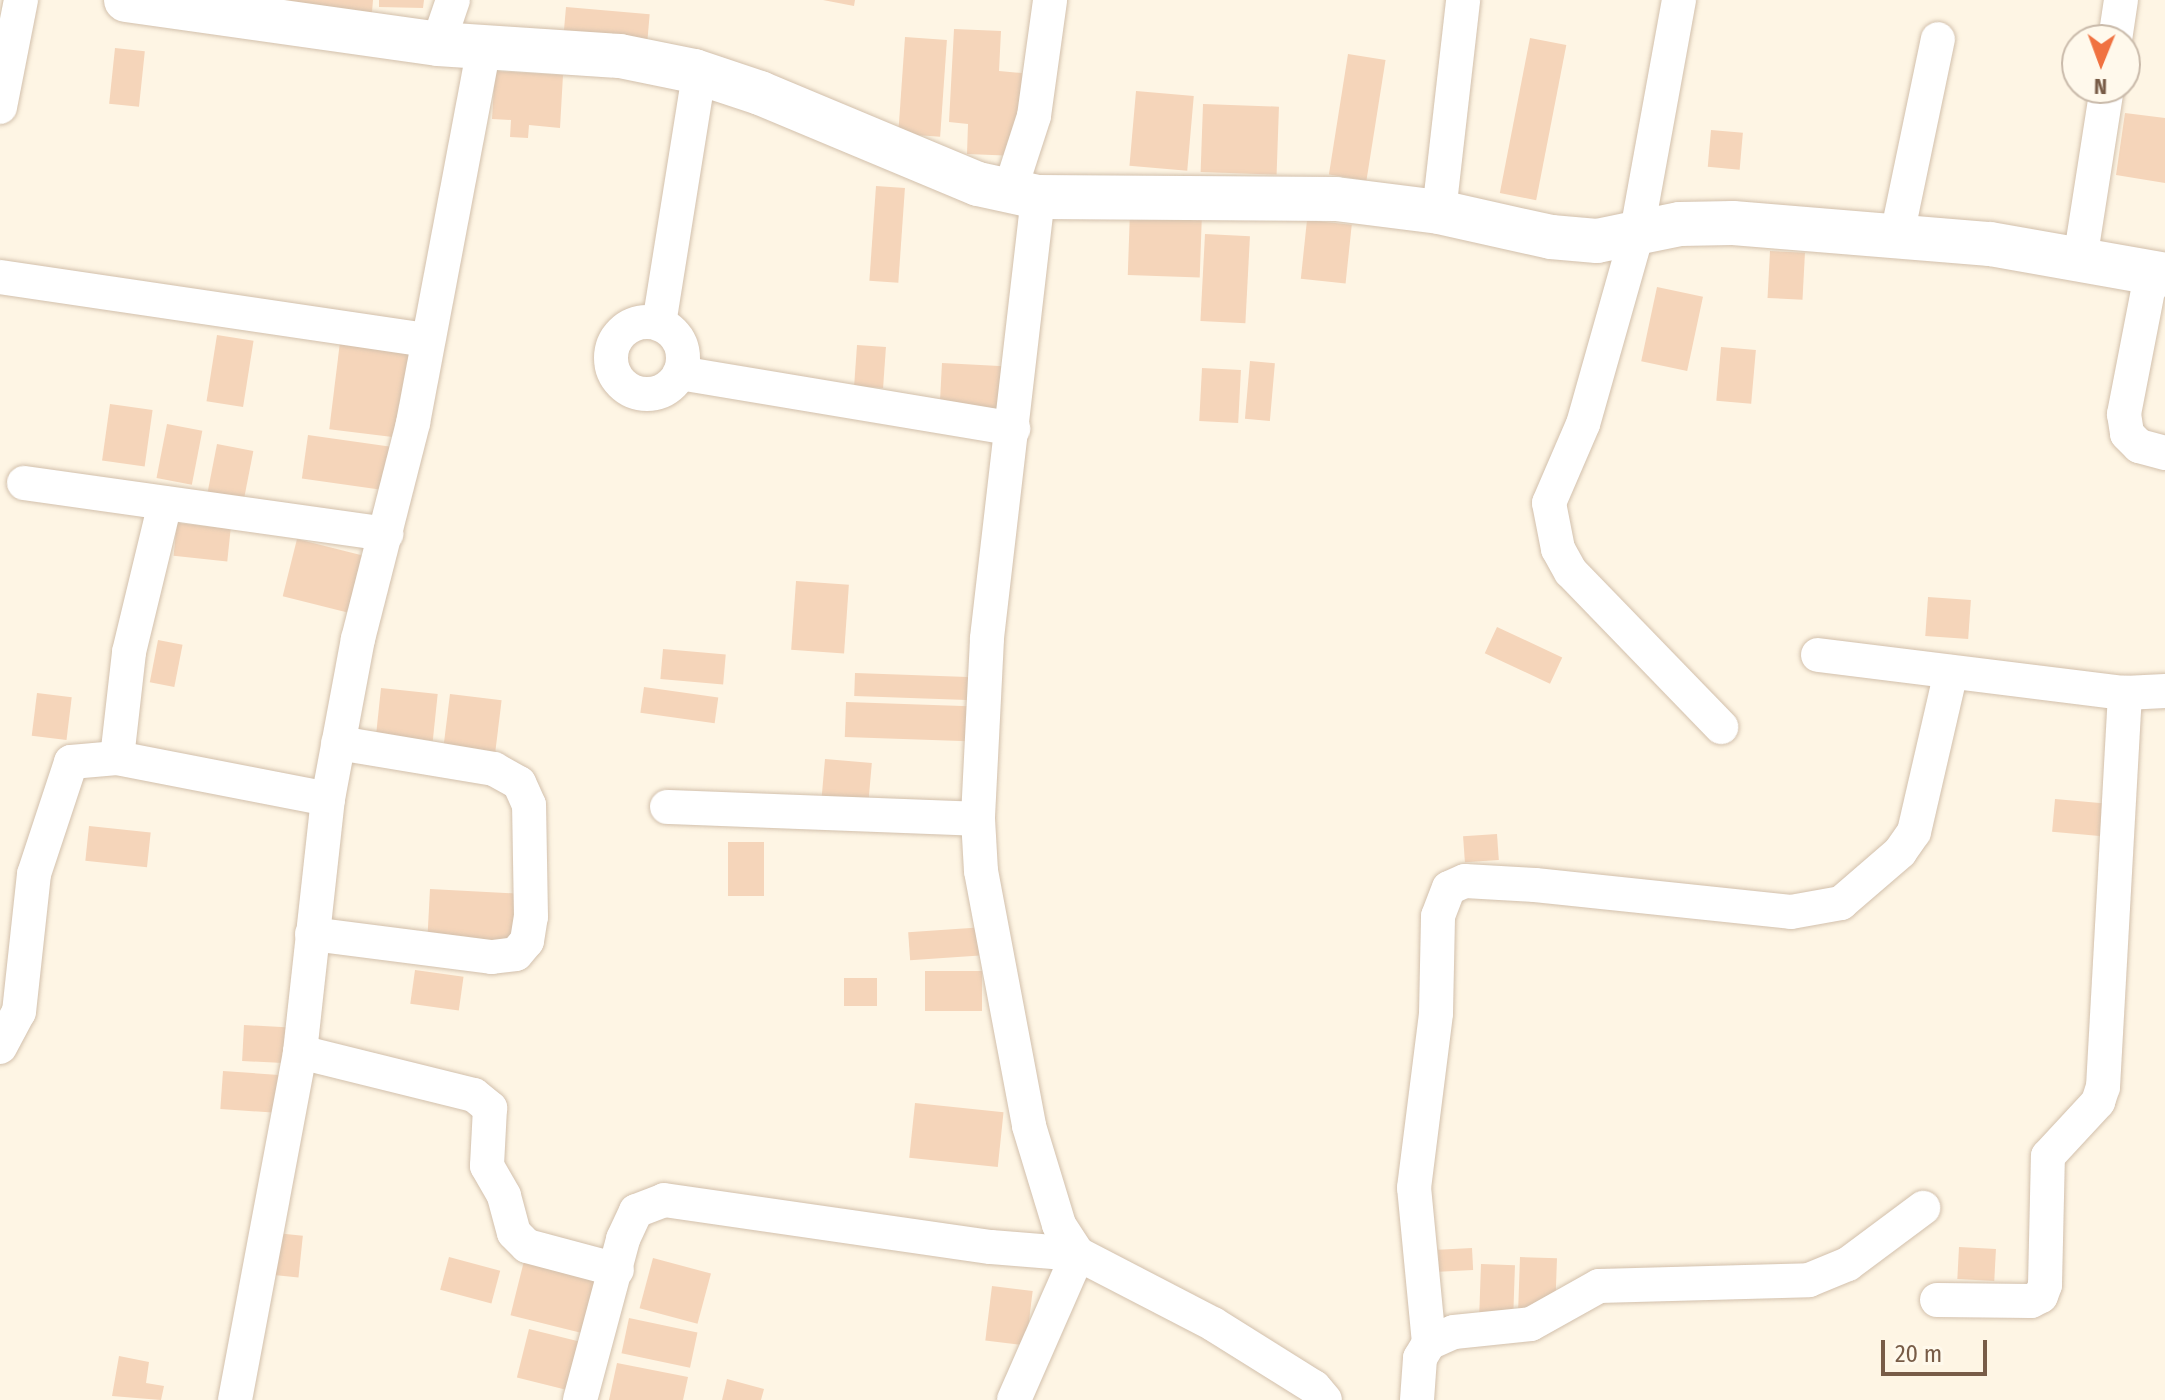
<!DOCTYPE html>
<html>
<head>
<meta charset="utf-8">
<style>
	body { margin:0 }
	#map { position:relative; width:2165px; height:1400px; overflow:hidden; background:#fef5e4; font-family:"Fira Sans Condensed",sans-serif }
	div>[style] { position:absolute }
	.building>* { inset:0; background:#f5d5ba; transform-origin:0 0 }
	.roads { filter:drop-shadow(0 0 2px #d2c0ac) drop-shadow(0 0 2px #d2c0ac) }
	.minor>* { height:34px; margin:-17px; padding:0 17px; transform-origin:17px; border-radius:17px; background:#fff }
	.minor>.ring { margin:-17px; padding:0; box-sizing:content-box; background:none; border:34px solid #fff; border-radius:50% }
	.tertiary>* { height:44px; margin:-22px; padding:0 22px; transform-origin:22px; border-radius:22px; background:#fff }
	span { translate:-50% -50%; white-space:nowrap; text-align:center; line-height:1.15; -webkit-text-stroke:8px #fff9ec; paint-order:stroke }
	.north { position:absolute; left:2061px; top:24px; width:80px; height:80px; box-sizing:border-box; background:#fff9ec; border:2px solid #c9baaa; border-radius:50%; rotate:181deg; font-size:22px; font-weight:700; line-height:32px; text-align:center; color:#785c47 }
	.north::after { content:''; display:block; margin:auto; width:28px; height:36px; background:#f07241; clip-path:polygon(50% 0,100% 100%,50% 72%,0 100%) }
	.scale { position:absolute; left:1881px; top:1340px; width:106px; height:36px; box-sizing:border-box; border:4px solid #785c47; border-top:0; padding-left:10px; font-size:24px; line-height:28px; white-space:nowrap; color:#785c47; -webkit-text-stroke:6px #fff9ec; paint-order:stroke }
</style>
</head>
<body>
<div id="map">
	<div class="building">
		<i style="clip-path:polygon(286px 0,373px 0,371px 24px,284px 16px)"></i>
		<i style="clip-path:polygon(379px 0,424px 0,423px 8px,379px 7px)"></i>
		<i style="clip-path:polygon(823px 0,855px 0,854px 6px)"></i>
		<i style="left:566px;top:7px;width:84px;height:29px;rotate:5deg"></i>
		<i style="clip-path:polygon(954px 29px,1001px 31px,999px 71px,1022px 73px,1017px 156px,967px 154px,968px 124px,949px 122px)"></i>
		<i style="left:905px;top:37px;width:42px;height:97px;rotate:4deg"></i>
		<i style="left:1530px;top:38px;width:37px;height:158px;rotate:11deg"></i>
		<i style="left:115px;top:48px;width:30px;height:56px;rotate:6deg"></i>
		<i style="left:1348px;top:54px;width:38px;height:122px;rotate:9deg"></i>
		<i style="clip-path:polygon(495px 71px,563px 75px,560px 128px,529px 125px,528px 138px,510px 137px,511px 120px,492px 119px)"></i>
		<i style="left:1136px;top:91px;width:58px;height:75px;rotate:5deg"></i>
		<i style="left:1203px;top:104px;width:76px;height:68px;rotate:2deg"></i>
		<i style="clip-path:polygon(2125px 113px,2165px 118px,2165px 183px,2116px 175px)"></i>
		<i style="left:1711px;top:130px;width:32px;height:37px;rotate:5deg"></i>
		<i style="left:876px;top:186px;width:29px;height:95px;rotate:4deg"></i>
		<i style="left:1130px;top:211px;width:72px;height:64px;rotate:2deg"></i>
		<i style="left:1307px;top:220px;width:45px;height:59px;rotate:6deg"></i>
		<i style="left:1205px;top:234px;width:45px;height:87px;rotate:3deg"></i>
		<i style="left:1770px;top:251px;width:35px;height:47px;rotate:3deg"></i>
		<i style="left:1657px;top:287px;width:47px;height:76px;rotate:12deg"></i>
		<i style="left:217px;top:335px;width:37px;height:67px;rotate:9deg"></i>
		<i style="left:340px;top:342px;width:74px;height:88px;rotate:7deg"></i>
		<i style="left:857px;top:345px;width:29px;height:41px;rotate:4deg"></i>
		<i style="left:1721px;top:347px;width:35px;height:54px;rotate:5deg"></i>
		<i style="left:1250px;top:361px;width:25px;height:58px;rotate:5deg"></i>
		<i style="left:942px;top:363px;width:72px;height:50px;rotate:3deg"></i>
		<i style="left:1202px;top:368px;width:39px;height:53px;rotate:3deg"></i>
		<i style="left:110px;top:404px;width:43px;height:57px;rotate:8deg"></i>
		<i style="left:167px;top:424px;width:36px;height:55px;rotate:11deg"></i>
		<i style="left:308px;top:435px;width:89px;height:44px;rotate:8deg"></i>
		<i style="left:217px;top:444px;width:37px;height:55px;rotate:11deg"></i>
		<i style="left:177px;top:523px;width:54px;height:33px;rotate:6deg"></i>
		<i style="left:297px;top:539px;width:76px;height:59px;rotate:14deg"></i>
		<i style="left:796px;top:581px;width:53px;height:69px;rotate:4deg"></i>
		<i style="left:1928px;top:597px;width:43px;height:39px;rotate:4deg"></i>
		<i style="left:1497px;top:627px;width:72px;height:29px;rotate:25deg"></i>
		<i style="left:158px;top:640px;width:25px;height:43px;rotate:11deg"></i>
		<i style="left:663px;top:649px;width:63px;height:30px;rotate:5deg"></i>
		<i style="left:855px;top:673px;width:120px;height:23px;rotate:2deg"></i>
		<i style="left:644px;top:687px;width:75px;height:26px;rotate:8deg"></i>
		<i style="left:381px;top:688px;width:57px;height:47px;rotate:6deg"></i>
		<i style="left:37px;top:693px;width:35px;height:43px;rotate:7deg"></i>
		<i style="left:450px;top:694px;width:52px;height:54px;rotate:7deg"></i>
		<i style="left:846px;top:702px;width:131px;height:35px;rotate:2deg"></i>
		<i style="left:825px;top:759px;width:47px;height:50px;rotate:5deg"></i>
		<i style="left:2055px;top:799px;width:59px;height:33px;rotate:5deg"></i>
		<i style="left:89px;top:826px;width:62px;height:35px;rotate:6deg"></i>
		<i style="left:1497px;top:834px;width:26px;height:34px;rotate:86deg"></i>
		<i style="left:728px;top:842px;width:36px;height:54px"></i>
		<i style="left:430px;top:889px;width:91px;height:53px;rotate:3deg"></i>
		<i style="left:985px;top:927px;width:28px;height:77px;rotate:86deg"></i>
		<i style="left:415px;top:970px;width:49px;height:34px;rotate:8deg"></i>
		<i style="left:925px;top:971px;width:57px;height:40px"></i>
		<i style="left:877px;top:978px;width:28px;height:33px;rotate:90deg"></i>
		<i style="left:244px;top:1025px;width:51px;height:36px;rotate:3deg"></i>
		<i style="left:223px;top:1071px;width:56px;height:38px;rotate:4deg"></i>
		<i style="left:915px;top:1103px;width:89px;height:55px;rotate:6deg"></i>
		<i style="left:276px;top:1233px;width:27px;height:42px;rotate:6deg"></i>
		<i style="left:1959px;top:1247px;width:37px;height:32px;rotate:3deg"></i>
		<i style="left:1472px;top:1248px;width:22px;height:34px;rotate:87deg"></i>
		<i style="left:449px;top:1257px;width:53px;height:34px;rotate:15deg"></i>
		<i style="left:525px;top:1257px;width:90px;height:60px;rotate:14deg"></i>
		<i style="left:1520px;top:1257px;width:37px;height:53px;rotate:2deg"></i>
		<i style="left:653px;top:1258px;width:60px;height:52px;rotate:15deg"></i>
		<i style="left:1481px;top:1264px;width:34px;height:50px;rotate:2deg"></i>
		<i style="left:992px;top:1286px;width:41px;height:55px;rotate:7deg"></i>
		<i style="left:629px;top:1318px;width:70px;height:36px;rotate:12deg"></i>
		<i style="left:529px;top:1329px;width:62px;height:50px;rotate:14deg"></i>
		<i style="clip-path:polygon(119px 1356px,149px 1362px,146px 1383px,164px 1386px,161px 1400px,112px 1396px)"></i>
		<i style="clip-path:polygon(617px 1363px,688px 1377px,683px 1400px,609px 1400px)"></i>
		<i style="clip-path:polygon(727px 1379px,764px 1389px,761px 1400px,722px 1400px)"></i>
	</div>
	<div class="roads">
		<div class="minor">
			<i style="left:1679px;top:0;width:241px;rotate:100.3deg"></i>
			<i style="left:1636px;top:237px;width:194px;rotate:105.8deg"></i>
			<i style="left:1583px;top:424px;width:86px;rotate:113.3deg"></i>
			<i style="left:1549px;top:503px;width:47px;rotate:78.9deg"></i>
			<i style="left:1558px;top:549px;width:26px;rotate:61deg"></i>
			<i style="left:1571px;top:572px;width:216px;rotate:45.9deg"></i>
			<i style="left:2115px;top:40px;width:40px;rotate:-81.5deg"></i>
			<i style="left:438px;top:44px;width:46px;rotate:-71.2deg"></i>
			<i style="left:0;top:107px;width:109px;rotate:-78.9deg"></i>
			<i style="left:1009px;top:193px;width:81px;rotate:-72deg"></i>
			<i style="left:1034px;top:116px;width:117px;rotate:-82.1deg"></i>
			<i style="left:1038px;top:197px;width:445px;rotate:96.6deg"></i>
			<i style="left:987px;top:639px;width:180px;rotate:92.9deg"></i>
			<i style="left:978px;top:819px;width:52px;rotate:86.7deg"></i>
			<i style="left:981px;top:871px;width:259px;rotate:79.3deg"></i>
			<i style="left:1029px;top:1126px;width:103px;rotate:73.1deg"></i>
			<i style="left:1059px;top:1225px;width:35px;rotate:57deg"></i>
			<i style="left:1078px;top:1254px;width:152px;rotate:27.4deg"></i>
			<i style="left:1213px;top:1324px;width:119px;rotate:32deg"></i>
			<i style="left:1314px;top:1387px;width:17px;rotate:50deg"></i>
			<i style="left:1439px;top:212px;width:213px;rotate:-83.5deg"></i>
			<i style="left:1897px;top:235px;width:200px;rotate:-78.2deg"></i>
			<i style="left:2080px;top:260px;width:174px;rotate:-81.1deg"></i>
			<i style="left:2151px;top:275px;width:142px;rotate:101deg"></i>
			<i style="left:2124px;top:414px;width:20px;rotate:81deg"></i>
			<i style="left:2127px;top:434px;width:17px;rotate:45deg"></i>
			<i style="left:2139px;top:446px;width:27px;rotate:15deg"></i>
			<i style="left:0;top:277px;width:431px;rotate:8.4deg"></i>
			<i class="ring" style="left:611px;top:322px;width:38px;height:38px"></i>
			<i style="left:659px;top:324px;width:254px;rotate:-80.9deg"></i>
			<i style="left:680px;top:373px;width:338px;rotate:9.5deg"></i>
			<i style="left:24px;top:483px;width:366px;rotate:8deg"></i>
			<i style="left:1818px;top:655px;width:309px;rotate:7.1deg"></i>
			<i style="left:2125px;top:693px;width:40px;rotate:-2.9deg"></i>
			<i style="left:117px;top:758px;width:107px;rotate:-83.5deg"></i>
			<i style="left:129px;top:652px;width:153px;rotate:-76.4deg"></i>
			<i style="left:667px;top:807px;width:311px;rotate:2.2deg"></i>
			<i style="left:312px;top:934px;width:181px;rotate:7.3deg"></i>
			<i style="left:492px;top:957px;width:24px;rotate:-7deg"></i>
			<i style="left:516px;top:954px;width:17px;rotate:-50deg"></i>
			<i style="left:527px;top:941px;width:24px;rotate:-81deg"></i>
			<i style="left:531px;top:917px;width:112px;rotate:-91deg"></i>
			<i style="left:529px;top:805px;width:24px;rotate:-114deg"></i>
			<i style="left:519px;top:783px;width:29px;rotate:-151deg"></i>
			<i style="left:494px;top:769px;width:158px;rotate:-170.5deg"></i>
			<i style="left:0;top:1047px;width:40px;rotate:-62deg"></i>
			<i style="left:19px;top:1012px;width:139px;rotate:-83.8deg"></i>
			<i style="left:34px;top:874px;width:118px;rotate:-71.7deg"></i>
			<i style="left:71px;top:762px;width:46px;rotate:-5deg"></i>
			<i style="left:117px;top:758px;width:215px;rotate:11deg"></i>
			<i style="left:300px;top:1052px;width:179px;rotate:13.9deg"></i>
			<i style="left:474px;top:1095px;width:21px;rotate:39deg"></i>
			<i style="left:490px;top:1108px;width:58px;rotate:93deg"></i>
			<i style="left:487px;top:1166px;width:34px;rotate:60deg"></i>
			<i style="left:504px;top:1196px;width:38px;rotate:75deg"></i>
			<i style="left:514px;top:1233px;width:18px;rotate:45deg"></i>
			<i style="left:527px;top:1246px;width:93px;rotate:14.9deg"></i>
			<i style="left:1937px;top:1300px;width:94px;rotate:0.6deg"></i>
			<i style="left:2031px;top:1301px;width:11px;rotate:-27deg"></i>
			<i style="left:2041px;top:1296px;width:12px;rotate:-70deg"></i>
			<i style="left:2045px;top:1285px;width:129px;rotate:-88.7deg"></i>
			<i style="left:2048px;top:1156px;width:74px;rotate:-47.2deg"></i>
			<i style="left:2098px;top:1102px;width:16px;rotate:-72deg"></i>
			<i style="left:2103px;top:1087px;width:395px;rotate:-86.8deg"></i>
			<i style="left:1429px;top:1343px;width:156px;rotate:-95.5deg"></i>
			<i style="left:1414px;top:1188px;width:176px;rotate:-82.8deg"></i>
			<i style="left:1436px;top:1013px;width:97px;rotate:-88.8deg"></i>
			<i style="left:1438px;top:916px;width:30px;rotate:-69deg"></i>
			<i style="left:1449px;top:888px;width:17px;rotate:-24deg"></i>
			<i style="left:1465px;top:881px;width:70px;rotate:3.3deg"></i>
			<i style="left:1535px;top:885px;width:257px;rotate:6deg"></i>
			<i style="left:1791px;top:912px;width:51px;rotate:-10.2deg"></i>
			<i style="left:1841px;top:903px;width:78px;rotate:-40.8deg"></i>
			<i style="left:1900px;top:852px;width:24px;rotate:-55deg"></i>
			<i style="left:1914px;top:832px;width:164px;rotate:-77deg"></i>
			<i style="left:235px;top:1400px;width:354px;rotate:-79.4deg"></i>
			<i style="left:300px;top:1052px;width:255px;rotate:-83.7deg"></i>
			<i style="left:328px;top:799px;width:163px;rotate:-79.4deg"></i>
			<i style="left:358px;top:639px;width:223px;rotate:-75.7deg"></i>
			<i style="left:413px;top:423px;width:384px;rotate:-79.3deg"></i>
			<i style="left:580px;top:1400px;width:167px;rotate:-75deg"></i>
			<i style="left:623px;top:1239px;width:31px;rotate:-65deg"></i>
			<i style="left:636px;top:1211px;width:30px;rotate:-21deg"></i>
			<i style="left:664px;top:1200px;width:330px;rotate:8.2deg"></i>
			<i style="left:991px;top:1247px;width:87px;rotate:4.6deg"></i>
			<i style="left:1078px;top:1254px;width:159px;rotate:113.7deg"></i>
			<i style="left:1417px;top:1400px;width:42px;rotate:-85.9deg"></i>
			<i style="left:1420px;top:1358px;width:17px;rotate:-59deg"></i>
			<i style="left:1429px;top:1343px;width:27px;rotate:-24deg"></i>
			<i style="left:1454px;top:1332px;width:77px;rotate:-5.9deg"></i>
			<i style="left:1531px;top:1324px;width:78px;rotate:-29.2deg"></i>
			<i style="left:1599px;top:1286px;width:210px;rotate:-1.6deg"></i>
			<i style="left:1809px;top:1280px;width:42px;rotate:-22.3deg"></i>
			<i style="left:1848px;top:1264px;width:94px;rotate:-36.7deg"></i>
		</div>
		<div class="tertiary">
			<i style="left:126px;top:0;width:315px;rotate:8deg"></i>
			<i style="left:438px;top:44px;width:182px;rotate:3.8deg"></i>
			<i style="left:620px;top:56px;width:76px;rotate:11.5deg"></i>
			<i style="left:694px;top:71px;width:70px;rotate:18.4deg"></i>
			<i style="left:760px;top:93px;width:236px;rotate:22.7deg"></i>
			<i style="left:978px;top:184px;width:61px;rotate:12.2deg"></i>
			<i style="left:1038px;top:197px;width:298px;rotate:0.4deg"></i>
			<i style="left:1336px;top:199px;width:104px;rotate:7.2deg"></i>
			<i style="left:1439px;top:212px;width:115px;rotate:12.6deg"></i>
			<i style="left:1551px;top:237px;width:46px;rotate:5deg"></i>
			<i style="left:1597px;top:241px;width:85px;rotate:-11.6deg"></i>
			<i style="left:1680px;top:224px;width:53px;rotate:-1.1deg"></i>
			<i style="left:1733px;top:223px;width:258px;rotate:4.7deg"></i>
			<i style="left:1990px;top:244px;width:178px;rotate:10deg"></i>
		</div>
	</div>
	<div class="north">N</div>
	<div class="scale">20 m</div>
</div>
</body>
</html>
